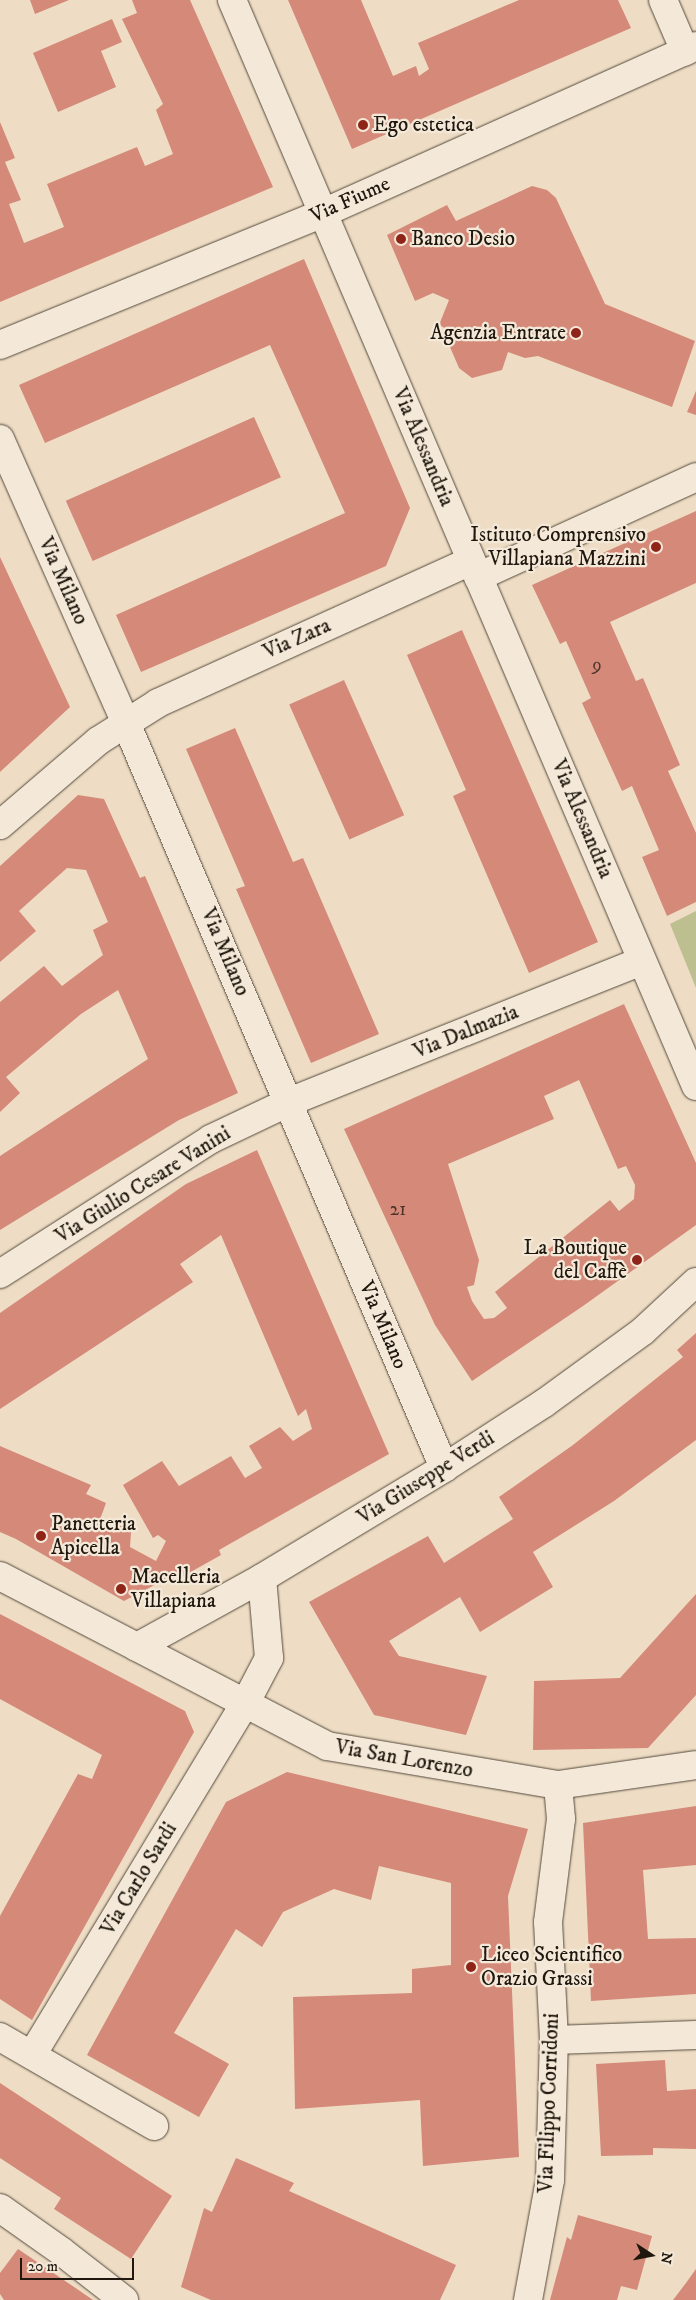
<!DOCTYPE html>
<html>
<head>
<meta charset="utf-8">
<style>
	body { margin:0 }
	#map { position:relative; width:696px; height:2300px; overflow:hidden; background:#eeddc4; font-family:"IM FELL DW Pica",serif }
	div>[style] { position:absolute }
	.green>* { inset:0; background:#bdbf91 }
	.building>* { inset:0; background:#d48979; transform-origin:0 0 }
	.roads { filter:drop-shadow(0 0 1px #54493c) drop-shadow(0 0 1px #54493c) }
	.street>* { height:28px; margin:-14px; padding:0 14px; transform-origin:14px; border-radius:14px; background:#f4e9d9 }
	.secondary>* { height:28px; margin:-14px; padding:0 14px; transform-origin:14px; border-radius:14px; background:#f4e9d9 }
	.dots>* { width:14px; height:14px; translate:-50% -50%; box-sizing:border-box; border:2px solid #f4e9d9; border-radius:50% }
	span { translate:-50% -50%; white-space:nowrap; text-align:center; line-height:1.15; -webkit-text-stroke:4.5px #f4e9d9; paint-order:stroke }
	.number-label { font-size:19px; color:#4d3429 }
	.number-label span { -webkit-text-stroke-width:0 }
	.poi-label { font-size:21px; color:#20180e }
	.left { translate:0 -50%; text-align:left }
	.right { translate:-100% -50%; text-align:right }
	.street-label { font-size:21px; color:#20180e }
	.north { position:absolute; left:626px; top:2230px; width:50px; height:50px; -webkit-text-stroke:4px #f4e9d9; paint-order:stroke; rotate:101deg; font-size:14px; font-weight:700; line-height:20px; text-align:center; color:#20180e }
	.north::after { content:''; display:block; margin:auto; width:18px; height:22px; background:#20180e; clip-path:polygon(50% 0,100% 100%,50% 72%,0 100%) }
	.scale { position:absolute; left:20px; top:2258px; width:114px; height:22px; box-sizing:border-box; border:2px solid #20180e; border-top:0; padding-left:6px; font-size:15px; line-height:18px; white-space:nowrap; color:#20180e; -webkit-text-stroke:4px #f4e9d9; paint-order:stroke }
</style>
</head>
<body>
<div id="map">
	<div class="green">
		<i style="clip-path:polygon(696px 911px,696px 988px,670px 924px)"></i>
	</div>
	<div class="building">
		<i style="clip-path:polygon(30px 0,69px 0,35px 14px)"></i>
		<i style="clip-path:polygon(132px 0,190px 0,273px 187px,0 302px,0 122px,15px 158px,5px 162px,21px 200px,9px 204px,24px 243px,64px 227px,47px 184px,137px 147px,145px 166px,173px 154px,156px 110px,163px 104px,122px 19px,137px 13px)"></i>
		<i style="clip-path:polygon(288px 0,361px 0,393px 76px,416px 66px,419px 76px,429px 69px,418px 43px,519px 0,618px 0,631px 28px,352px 149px)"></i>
		<i style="clip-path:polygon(112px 19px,122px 42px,101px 51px,116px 87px,58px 112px,33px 53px)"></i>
		<i style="clip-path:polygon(532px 186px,547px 190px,556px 198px,605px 304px,695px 341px,672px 407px,538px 356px,525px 358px,508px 352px,502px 370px,472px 378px,459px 368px,450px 347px,456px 334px,439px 325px,449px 300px,433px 293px,415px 301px,387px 235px,447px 205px,456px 221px)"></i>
		<i style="clip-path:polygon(304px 259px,410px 508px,386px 566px,141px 672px,116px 615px,345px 513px,270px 345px,45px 443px,19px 385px)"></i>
		<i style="clip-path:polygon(696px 391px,696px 415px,687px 412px)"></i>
		<i style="left:254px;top:417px;width:66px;height:206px;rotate:66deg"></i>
		<i style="clip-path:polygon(696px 511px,696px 583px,610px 622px,636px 681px,643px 678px,680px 765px,668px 771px,696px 833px,696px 902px,667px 916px,642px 857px,659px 850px,632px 786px,622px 791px,582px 703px,591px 698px,566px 641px,560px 644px,532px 585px)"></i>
		<i style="clip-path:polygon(0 557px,70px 707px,0 772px)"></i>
		<i style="clip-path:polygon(462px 630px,598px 942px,529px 973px,453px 796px,466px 790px,407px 655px)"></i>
		<i style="left:344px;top:680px;width:148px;height:60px;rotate:66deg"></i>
		<i style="clip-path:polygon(235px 728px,293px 862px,303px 858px,379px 1034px,311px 1063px,236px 889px,245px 886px,186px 749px)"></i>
		<i style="clip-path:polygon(78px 795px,104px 799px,140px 878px,145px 876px,238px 1093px,179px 1120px,0 1230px,0 1156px,148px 1059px,118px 990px,81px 1014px,6px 1077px,20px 1093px,0 1112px,0 1002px,44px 966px,62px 986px,103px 955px,93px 930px,108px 922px,86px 870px,67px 868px,19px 911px,36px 931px,0 962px,0 866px)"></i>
		<i style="clip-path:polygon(evenodd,624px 1004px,696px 1163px,696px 1225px,583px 1306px,472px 1381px,435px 1325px,344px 1129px,624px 1004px,579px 1080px,618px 1169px,626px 1166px,635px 1185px,634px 1199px,619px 1211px,610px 1200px,495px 1292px,507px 1308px,494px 1318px,484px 1319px,472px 1301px,467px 1287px,474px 1285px,479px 1260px,448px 1164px,554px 1119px,544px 1096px,579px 1080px)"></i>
		<i style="clip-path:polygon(257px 1150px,389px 1454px,219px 1550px,221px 1555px,171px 1583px,168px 1578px,124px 1601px,16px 1539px,0 1532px,0 1446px,91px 1485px,86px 1494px,106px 1503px,98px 1525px,114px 1533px,120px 1526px,126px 1525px,131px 1532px,130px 1547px,156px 1561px,166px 1541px,158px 1535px,153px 1538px,123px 1485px,162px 1461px,179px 1486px,231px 1456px,245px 1478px,262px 1468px,249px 1446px,280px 1427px,293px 1441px,312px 1429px,306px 1409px,298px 1416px,221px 1235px,180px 1264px,193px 1282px,0 1409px,0 1313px,186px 1184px)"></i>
		<i style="clip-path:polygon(696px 1333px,696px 1440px,614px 1501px,533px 1552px,553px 1587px,480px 1632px,460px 1597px,389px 1641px,399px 1656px,487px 1676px,466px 1735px,374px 1715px,309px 1602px,428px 1536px,444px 1563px,513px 1519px,499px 1497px,573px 1445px,683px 1357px,677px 1350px)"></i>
		<i style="clip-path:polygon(696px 1594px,696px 1695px,648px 1748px,533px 1750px,534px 1681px,620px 1678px)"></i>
		<i style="clip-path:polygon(0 1614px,185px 1711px,194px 1732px,32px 2020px,0 1999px,0 1916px,78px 1774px,92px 1779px,102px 1755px,0 1699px)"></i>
		<i style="clip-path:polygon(287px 1772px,528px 1829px,508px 1896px,519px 2157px,423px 2166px,420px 2100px,295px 2109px,293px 1997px,412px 1993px,412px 1969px,451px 1965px,451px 1883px,379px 1866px,371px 1900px,334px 1889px,283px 1912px,262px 1947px,236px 1929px,174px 2033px,229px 2064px,199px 2117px,87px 2055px,226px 1802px)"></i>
		<i style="clip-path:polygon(696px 1806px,696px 1865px,643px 1870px,648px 1939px,696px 1938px,696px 1994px,591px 2001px,583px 1823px)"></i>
		<i style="clip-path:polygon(665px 2060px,667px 2091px,696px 2089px,696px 2149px,653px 2148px,653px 2155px,601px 2156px,596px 2064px)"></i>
		<i style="clip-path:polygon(0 2083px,172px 2196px,131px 2259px,54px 2209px,61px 2198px,0 2158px)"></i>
		<i style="clip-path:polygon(236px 2158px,294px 2183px,289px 2191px,456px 2265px,440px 2300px,211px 2300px,181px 2287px,204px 2208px,212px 2212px)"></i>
		<i style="clip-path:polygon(578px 2215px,652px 2236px,637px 2290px,621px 2286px,617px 2300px,550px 2300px,567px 2237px,571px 2240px)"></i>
		<i style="clip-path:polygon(18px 2249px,80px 2291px,93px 2300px,4px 2300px,0 2294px,0 2273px)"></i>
		<i style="clip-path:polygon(696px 2269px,696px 2300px,673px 2300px,686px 2283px)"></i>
	</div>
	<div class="roads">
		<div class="street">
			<i style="left:663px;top:0;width:56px;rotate:66.7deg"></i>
			<i style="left:0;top:345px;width:349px;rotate:-22.2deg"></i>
			<i style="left:323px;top:213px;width:409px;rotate:-24.1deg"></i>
			<i style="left:478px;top:577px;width:240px;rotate:-24.6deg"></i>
			<i style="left:0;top:825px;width:129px;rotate:-40.6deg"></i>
			<i style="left:98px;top:741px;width:71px;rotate:-32.3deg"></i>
			<i style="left:158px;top:703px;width:344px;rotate:-24.4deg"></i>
			<i style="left:0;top:1274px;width:250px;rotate:-32.6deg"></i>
			<i style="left:211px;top:1139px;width:86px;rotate:-25.4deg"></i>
			<i style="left:289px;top:1102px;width:380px;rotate:-21.8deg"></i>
			<i style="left:137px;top:1647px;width:214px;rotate:27.5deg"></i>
			<i style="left:327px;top:1746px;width:234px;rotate:9.6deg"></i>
			<i style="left:558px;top:1785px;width:139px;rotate:-8.2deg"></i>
			<i style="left:0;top:2037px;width:178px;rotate:30deg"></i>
			<i style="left:554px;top:2040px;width:142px;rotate:-2deg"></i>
			<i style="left:32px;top:2055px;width:413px;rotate:-58.8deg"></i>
			<i style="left:246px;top:1702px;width:50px;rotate:-62.4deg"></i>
			<i style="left:269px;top:1658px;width:80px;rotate:-95deg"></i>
			<i style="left:0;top:2208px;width:75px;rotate:35.2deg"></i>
			<i style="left:61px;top:2251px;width:80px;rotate:37.9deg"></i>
			<i style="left:528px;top:2300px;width:122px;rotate:-79.6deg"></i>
			<i style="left:550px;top:2180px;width:140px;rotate:-88.4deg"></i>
			<i style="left:554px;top:2040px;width:118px;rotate:-92.9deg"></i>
			<i style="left:548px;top:1922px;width:104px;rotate:-82.8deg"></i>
			<i style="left:561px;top:1819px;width:34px;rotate:-95deg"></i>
		</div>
		<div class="secondary">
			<i style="left:232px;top:0;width:1181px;rotate:66.87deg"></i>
			<i style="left:0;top:439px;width:311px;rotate:66.1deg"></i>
			<i style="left:126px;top:723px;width:810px;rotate:66.88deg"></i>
			<i style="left:0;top:1576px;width:154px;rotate:27.4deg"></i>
			<i style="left:137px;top:1647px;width:143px;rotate:-28.9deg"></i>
			<i style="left:262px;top:1578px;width:213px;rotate:-31.1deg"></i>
			<i style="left:444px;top:1468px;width:118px;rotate:-32.9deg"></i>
			<i style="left:543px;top:1404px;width:124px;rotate:-36.1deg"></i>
			<i style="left:643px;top:1331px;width:72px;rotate:-42.8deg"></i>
		</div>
	</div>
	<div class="dots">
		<i style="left:363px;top:125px;background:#8f2418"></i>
		<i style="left:401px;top:239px;background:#8f2418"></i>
		<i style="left:576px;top:333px;background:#8f2418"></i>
		<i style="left:656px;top:547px;background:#8f2418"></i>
		<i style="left:637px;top:1260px;background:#8f2418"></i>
		<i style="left:41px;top:1536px;background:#8f2418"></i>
		<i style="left:121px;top:1589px;background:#8f2418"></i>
		<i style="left:471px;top:1967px;background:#8f2418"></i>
	</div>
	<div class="number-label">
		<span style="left:597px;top:666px">9</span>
		<span style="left:398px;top:1210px">21</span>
	</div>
	<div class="poi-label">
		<span class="left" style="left:373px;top:125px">Ego estetica</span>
		<span class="left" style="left:411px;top:239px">Banco Desio</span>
		<span class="right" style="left:566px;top:333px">Agenzia Entrate</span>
		<span class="right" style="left:646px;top:547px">Istituto Comprensivo<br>Villapiana Mazzini</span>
		<span class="right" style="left:627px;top:1260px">La Boutique<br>del Caffè</span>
		<span class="left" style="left:51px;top:1536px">Panetteria<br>Apicella</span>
		<span class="left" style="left:131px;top:1589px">Macelleria<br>Villapiana</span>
		<span class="left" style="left:481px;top:1967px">Liceo Scientifico<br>Orazio Grassi</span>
	</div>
	<div class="street-label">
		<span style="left:350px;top:200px;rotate:-24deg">Via Fiume</span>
		<span style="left:423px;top:447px;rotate:67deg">Via Alessandria</span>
		<span style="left:63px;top:581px;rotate:66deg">Via Milano</span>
		<span style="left:297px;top:639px;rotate:-24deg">Via Zara</span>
		<span style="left:582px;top:819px;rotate:67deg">Via Alessandria</span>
		<span style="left:225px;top:952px;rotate:67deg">Via Milano</span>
		<span style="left:466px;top:1032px;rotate:-22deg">Via Dalmazia</span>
		<span style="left:143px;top:1185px;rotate:-32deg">Via Giulio Cesare Vanini</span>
		<span style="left:383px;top:1325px;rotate:67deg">Via Milano</span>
		<span style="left:426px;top:1478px;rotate:-32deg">Via Giuseppe Verdi</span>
		<span style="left:404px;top:1759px;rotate:10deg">Via San Lorenzo</span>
		<span style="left:139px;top:1879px;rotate:-59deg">Via Carlo Sardi</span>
		<span style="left:549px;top:2103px;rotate:-88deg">Via Filippo Corridoni</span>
	</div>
	<div class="north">N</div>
	<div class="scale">20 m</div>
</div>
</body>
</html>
